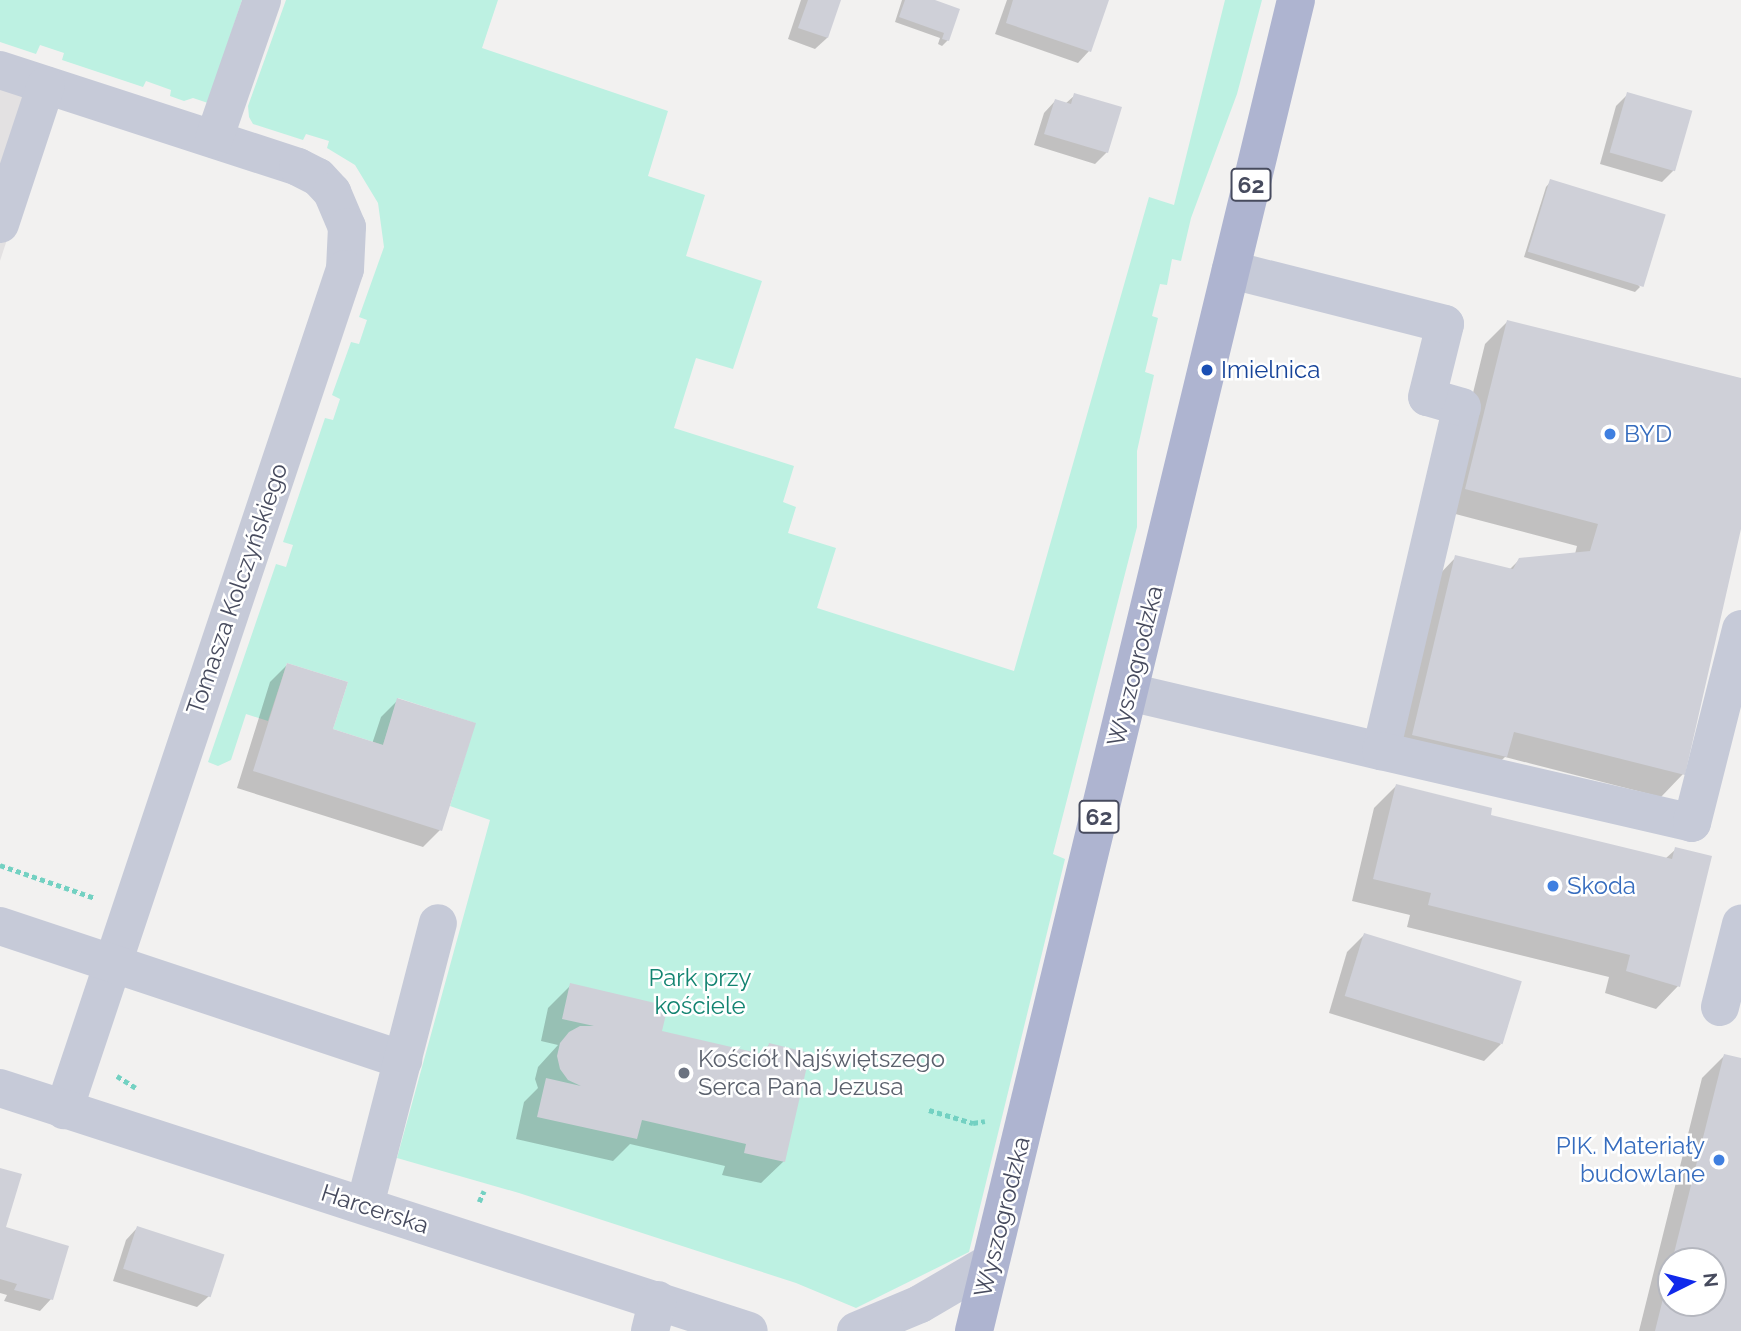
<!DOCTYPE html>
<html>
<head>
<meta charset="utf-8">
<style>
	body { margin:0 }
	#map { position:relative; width:1741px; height:1331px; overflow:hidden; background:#f2f1f0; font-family:Raleway,sans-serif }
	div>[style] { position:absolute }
	.education>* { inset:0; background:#e3e1e2 }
	.green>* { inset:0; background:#bdf1e2 }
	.shadow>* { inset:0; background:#0003 }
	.building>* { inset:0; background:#cfd0d8; transform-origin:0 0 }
	.path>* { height:4.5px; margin-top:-2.25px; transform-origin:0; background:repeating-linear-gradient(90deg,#73d1c2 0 5px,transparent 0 8.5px) }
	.minor>* { height:38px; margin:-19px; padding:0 19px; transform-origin:19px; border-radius:19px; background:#c6cad8 }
	.major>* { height:38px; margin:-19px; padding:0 19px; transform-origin:19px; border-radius:19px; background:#aeb4d0 }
	.dots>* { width:19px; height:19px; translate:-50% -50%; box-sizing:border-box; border:4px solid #fff; border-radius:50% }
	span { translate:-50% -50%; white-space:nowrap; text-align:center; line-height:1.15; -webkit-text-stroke:5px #fff; paint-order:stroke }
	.shield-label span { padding:2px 5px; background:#fff; border:2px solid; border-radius:5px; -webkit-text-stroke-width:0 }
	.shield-label { font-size:23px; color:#474b5e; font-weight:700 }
	.transit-label { font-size:24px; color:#164399 }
	.left { translate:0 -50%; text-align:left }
	.shop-label { font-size:24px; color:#366cbe }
	.right { translate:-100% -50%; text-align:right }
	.street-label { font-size:24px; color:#474b5e }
	.park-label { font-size:24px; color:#138471 }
	.worship-label { font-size:24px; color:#5b616d }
	.north { position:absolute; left:1657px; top:1247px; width:70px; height:70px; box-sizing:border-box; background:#fff; border:2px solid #b5b7bf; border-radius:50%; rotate:84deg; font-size:19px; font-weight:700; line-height:28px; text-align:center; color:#474b5e }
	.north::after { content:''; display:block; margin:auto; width:24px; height:32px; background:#1129eb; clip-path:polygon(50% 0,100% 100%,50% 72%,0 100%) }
</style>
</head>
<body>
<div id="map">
	<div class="education">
		<i style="clip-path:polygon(0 88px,51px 105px,0 261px)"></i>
	</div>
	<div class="green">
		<i style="clip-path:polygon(0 0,242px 0,208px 103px,193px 98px,184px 101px,170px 96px,171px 90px,146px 81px,143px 87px,62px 60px,64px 53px,40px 45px,36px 54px,0 42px)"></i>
		<i style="clip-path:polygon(286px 0,498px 0,482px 48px,668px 111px,648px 176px,705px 195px,686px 256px,762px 281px,733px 369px,696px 358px,674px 428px,794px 466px,783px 502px,796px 507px,788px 533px,836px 548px,817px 608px,1014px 671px,1149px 197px,1174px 205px,1225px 0,1262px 0,1237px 94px,1191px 218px,1181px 261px,1172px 259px,1167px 285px,1160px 284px,1152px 316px,1158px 318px,1145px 372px,1154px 375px,1137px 451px,1137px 527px,1053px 854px,1065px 859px,969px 1252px,856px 1308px,796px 1283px,519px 1193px,397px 1158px,490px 820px,450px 806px,475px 723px,398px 698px,383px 745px,333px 729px,348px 682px,287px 663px,268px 721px,246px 714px,231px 760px,218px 766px,208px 762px,276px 564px,286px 567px,293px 545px,283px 542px,325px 418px,333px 420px,340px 399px,332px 395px,351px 342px,359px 344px,367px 320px,359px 317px,384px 247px,378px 203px,355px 165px,327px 148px,329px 141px,306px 134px,303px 140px,253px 124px,249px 117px,248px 106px)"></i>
	</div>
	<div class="shadow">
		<i style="clip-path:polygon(801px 0,839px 0,827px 38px,815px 49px,788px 39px)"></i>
		<i style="clip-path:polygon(902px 0,930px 0,948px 40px,942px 46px,938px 44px,940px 38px,895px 22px)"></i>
		<i style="clip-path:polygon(1007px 0,1107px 0,1089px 51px,1078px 63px,995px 34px)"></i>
		<i style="clip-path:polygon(1628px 94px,1674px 170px,1662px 182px,1600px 164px,1616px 106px)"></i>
		<i style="clip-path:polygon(1075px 95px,1107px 152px,1095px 164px,1034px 145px,1044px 113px,1055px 101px,1065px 104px)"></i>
		<i style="clip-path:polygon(1551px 181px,1640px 287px,1635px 292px,1524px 257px,1546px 187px)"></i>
		<i style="clip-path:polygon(1507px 322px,1741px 379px,1741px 521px,1683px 774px,1661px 797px,1505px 757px,1483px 778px,1391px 757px,1434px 580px,1456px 557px,1509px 570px,1520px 559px,1575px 554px,1577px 546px,1444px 511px,1485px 344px)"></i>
		<i style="clip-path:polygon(287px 665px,331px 730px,372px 744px,381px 717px,398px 700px,440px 830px,423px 847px,237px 788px,270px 682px)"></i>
		<i style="clip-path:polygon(1396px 786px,1489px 816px,1665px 859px,1676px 849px,1678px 986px,1656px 1009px,1605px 993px,1609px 977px,1407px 927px,1410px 915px,1352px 901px,1374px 808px)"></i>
		<i style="clip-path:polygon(1364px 935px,1501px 1044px,1484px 1061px,1329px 1013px,1347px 952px)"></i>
		<i style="clip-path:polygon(571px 985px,660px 1032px,760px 1055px,769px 1045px,784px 1161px,761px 1183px,722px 1175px,725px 1166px,630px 1144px,613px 1161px,516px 1139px,524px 1102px,538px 1088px,535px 1079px,538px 1067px,558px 1045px,541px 1041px,548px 1008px)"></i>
		<i style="clip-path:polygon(evenodd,1724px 1056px,1741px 1060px,1741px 1331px,1639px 1331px,1702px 1078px,1724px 1056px,1671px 1261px,1713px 1261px,1713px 1303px,1671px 1303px,1671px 1261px)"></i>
		<i style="clip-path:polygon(0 1170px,4px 1228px,51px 1299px,40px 1311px,4px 1301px,7px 1295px,0 1293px)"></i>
		<i style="clip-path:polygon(137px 1228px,209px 1296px,197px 1307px,113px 1281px,126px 1240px)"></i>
	</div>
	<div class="building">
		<i style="clip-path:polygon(808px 0,841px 0,828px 38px,798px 28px)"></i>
		<i style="clip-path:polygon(905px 0,935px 0,960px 9px,949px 41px,942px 39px,944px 33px,899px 17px)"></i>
		<i style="clip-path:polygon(1013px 0,1109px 0,1091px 52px,1006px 23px)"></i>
		<i style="left:1627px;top:92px;width:68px;height:63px;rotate:16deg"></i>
		<i style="clip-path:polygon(1074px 93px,1122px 107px,1108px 153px,1044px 134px,1055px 99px,1071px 104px)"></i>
		<i style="left:1550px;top:179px;width:121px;height:76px;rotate:17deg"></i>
		<i style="clip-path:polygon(1507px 320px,1741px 378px,1741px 529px,1685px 775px,1514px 732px,1507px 757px,1412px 735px,1455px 555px,1513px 569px,1519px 558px,1590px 551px,1598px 524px,1465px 489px)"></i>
		<i style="clip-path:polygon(287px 663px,348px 682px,333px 729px,383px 745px,397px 698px,476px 723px,442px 831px,253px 771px)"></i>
		<i style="clip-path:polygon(1396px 784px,1492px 808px,1491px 815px,1672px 859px,1675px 847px,1712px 856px,1680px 987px,1626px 971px,1630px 955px,1428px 905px,1431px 893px,1373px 879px)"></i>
		<i style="left:1364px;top:933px;width:165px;height:66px;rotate:17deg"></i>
		<i style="clip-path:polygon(570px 983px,668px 1006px,662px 1031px,766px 1055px,769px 1043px,810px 1053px,785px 1162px,744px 1153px,746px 1144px,642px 1120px,637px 1139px,537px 1117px,546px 1078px,581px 1086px,568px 1080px,560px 1069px,557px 1056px,560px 1043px,569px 1032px,580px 1026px,594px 1026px,562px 1019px)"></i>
		<i style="clip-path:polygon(1724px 1054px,1741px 1058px,1741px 1331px,1655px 1331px,1670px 1270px,1671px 1303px,1713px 1303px,1713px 1261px,1672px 1261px)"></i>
		<i style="clip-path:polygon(0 1168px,22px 1174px,6px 1227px,69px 1246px,53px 1300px,14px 1290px,17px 1284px,0 1279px)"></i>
		<i style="left:137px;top:1226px;width:92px;height:45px;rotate:18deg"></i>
	</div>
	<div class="path">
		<i style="left:0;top:865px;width:101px;rotate:19.2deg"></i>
		<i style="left:117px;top:1076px;width:22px;rotate:32deg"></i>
		<i style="left:929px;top:1110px;width:46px;rotate:16.5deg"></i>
		<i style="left:973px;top:1123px;width:12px;rotate:-9deg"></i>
		<i style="left:479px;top:1202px;width:12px;rotate:-66deg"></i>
	</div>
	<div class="minor">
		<i style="left:0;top:70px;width:313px;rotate:18deg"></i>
		<i style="left:298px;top:167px;width:22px;rotate:27deg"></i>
		<i style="left:318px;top:177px;width:21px;rotate:47deg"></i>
		<i style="left:332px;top:192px;width:38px;rotate:67deg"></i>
		<i style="left:347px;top:227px;width:42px;rotate:92.7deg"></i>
		<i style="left:345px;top:269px;width:887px;rotate:108.48deg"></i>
		<i style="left:214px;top:139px;width:147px;rotate:-70.9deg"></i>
		<i style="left:0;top:224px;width:146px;rotate:-71.7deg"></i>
		<i style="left:1129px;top:692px;width:259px;rotate:13.2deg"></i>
		<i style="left:1381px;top:751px;width:353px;rotate:-76.8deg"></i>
		<i style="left:1462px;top:407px;width:36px;rotate:-164deg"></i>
		<i style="left:1427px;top:397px;width:75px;rotate:-76.1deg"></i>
		<i style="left:1445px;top:324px;width:221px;rotate:-165.8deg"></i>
		<i style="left:1381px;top:751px;width:319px;rotate:13deg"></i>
		<i style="left:1692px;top:823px;width:200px;rotate:-75.8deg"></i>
		<i style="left:0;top:926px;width:425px;rotate:18.4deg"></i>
		<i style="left:1720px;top:1007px;width:86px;rotate:-75.8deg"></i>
		<i style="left:0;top:1088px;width:787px;rotate:17.97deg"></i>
		<i style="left:365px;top:1205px;width:291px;rotate:-75.5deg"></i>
		<i style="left:650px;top:1331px;width:32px;rotate:-76deg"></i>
		<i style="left:856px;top:1331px;width:69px;rotate:-22.9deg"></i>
		<i style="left:920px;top:1304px;width:81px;rotate:-30.4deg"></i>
	</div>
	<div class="major">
		<i style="left:974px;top:1331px;width:1369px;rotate:-76.4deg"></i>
	</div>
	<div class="dots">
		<i style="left:1207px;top:370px;background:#1a4fb4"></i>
		<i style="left:1610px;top:434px;background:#3f7fe0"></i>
		<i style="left:1553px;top:886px;background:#3f7fe0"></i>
		<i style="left:684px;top:1073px;background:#6b7280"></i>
		<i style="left:1719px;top:1160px;background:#3f7fe0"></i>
	</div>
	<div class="shield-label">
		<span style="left:1251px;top:185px">62</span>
		<span style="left:1099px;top:817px">62</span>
	</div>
	<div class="transit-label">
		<span class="left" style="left:1221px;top:370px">Imielnica</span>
	</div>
	<div class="shop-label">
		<span class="left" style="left:1624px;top:434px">BYD</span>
		<span class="left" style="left:1567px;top:886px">Skoda</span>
		<span class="right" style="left:1705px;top:1160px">PIK. Materiały<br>budowlane</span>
	</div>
	<div class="street-label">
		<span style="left:237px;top:589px;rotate:-71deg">Tomasza Kolczyńskiego</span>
		<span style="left:1135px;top:666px;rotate:-76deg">Wyszogrodzka</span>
		<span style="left:375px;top:1209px;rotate:18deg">Harcerska</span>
		<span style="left:1002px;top:1217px;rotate:-76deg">Wyszogrodzka</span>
	</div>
	<div class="park-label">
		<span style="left:700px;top:992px">Park przy<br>kościele</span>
	</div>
	<div class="worship-label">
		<span class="left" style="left:698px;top:1073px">Kościół Najświętszego<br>Serca Pana Jezusa</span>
	</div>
	<div class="north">N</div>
</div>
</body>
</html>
